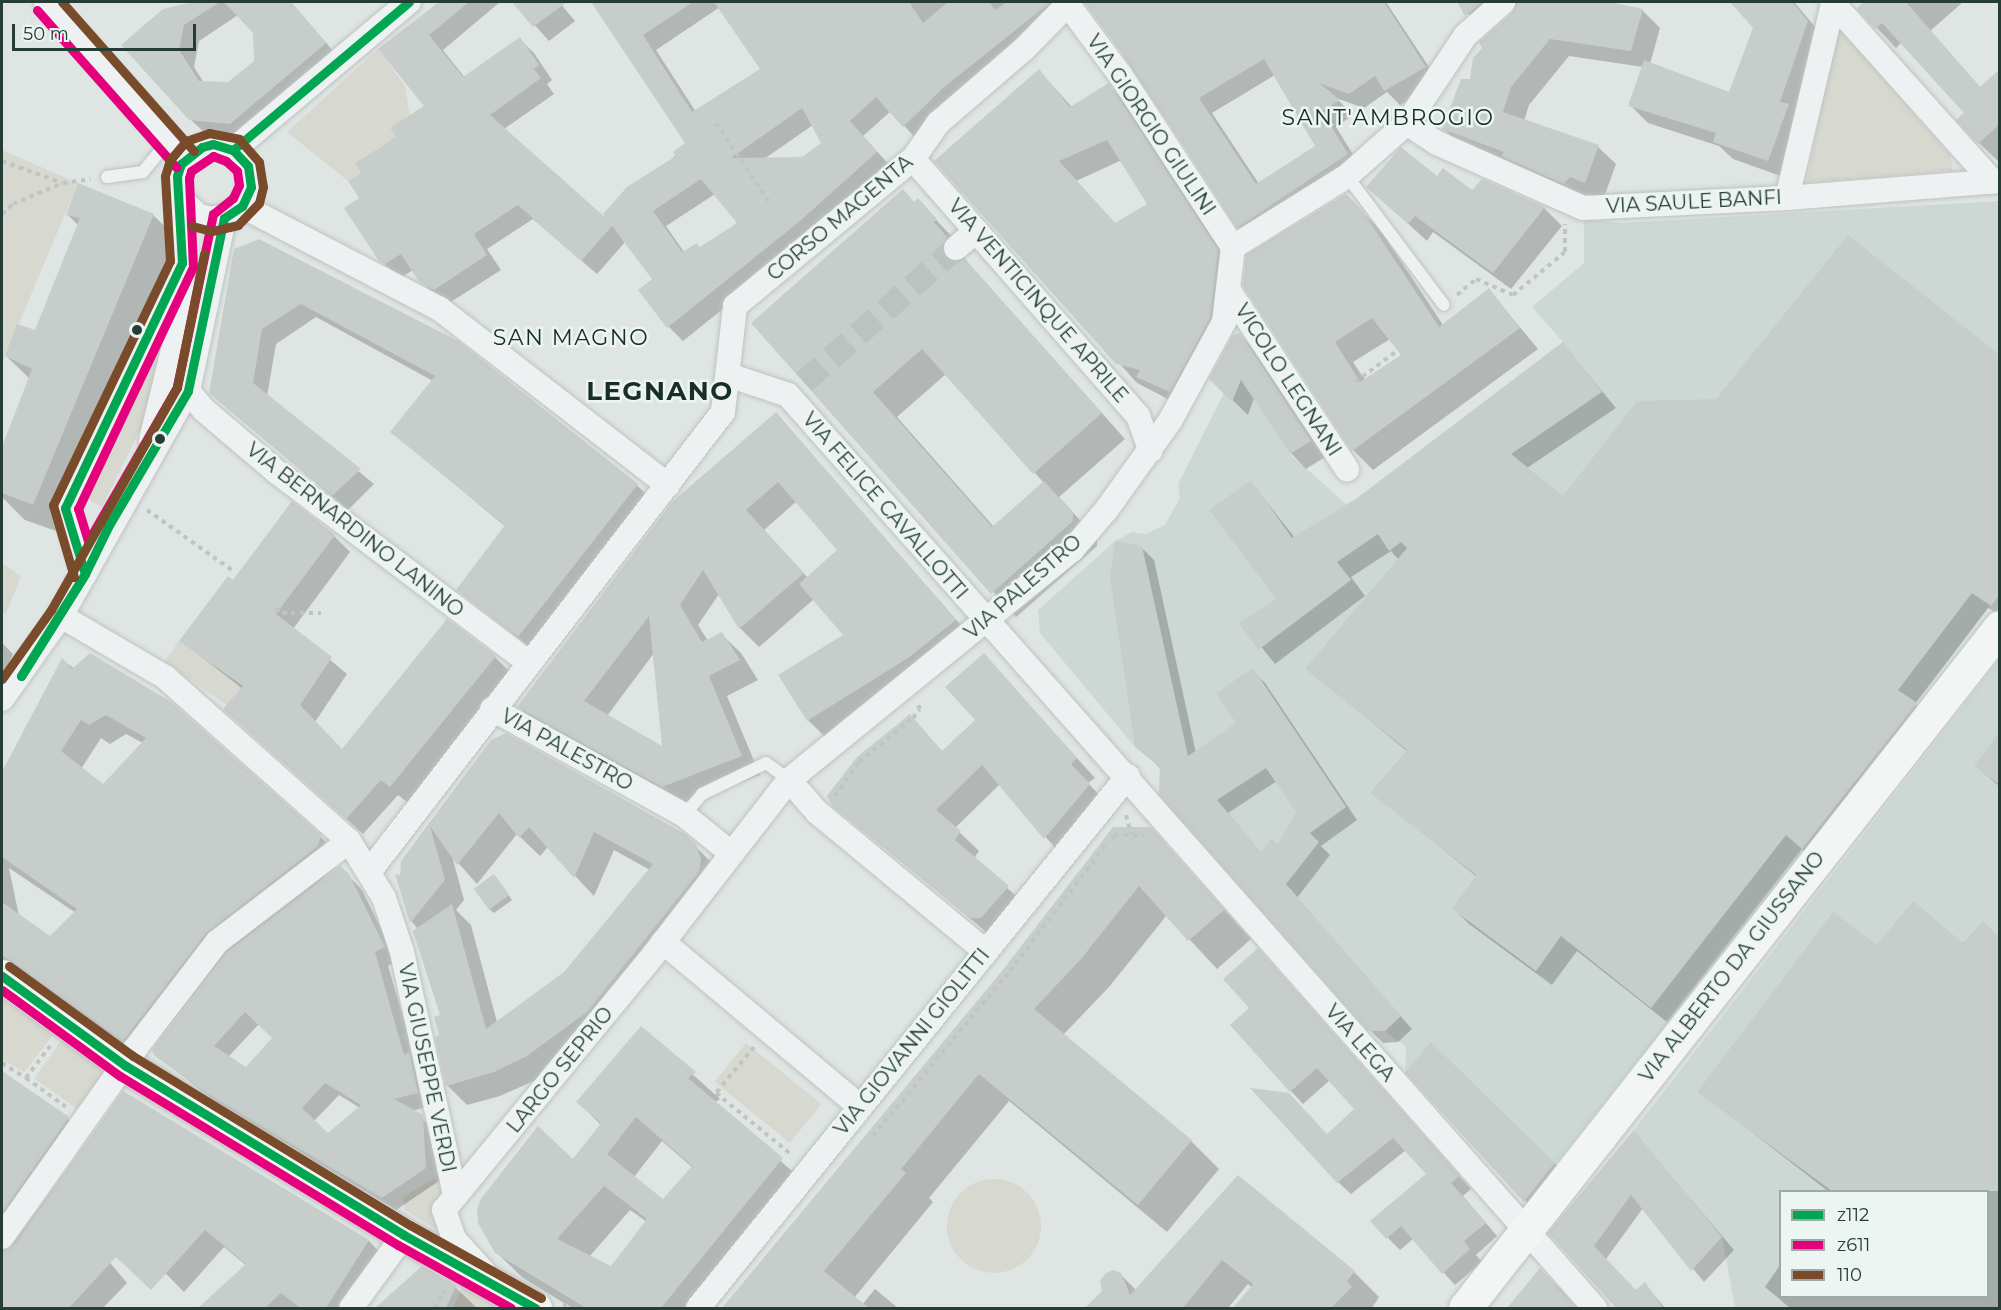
<!DOCTYPE html>
<html>
<head>
<meta charset="utf-8">
<style>
	body { margin:0 }
	#map { position:relative; width:2001px; height:1310px; overflow:hidden; background:#dfe5e3; font-family:Montserrat,sans-serif }
	div>[style] { position:absolute }
	.built>* { inset:0; background:#cdd8d4 }
	.green>* { inset:0; background:#d7d8cf; transform-origin:0 0 }
	.round { border-radius:50% }
	.shadow>* { inset:0; background:#0003 }
	.building>* { inset:0; background:#c7cdcb; transform-origin:0 0 }
	.street-tunnel>* { height:24px; margin-top:-12px; transform-origin:0; background:repeating-linear-gradient(90deg,#bac3c0 0 24px,transparent 0 36px) }
	.path>* { height:4px; margin-top:-2px; transform-origin:0; background:repeating-linear-gradient(90deg,#c0c5c4 0 4.5px,transparent 0 9px) }
	.roads { filter:drop-shadow(0 0 2px #bdc3c1) drop-shadow(0 0 2px #bdc3c1) }
	.lane>* { height:12px; margin:-6px; padding:0 6px; transform-origin:6px; border-radius:6px; background:#eef1f1 }
	.street>* { height:24px; margin:-12px; padding:0 12px; transform-origin:12px; border-radius:12px; background:#eef1f1 }
	.secondary>* { height:33px; margin:-16.5px; padding:0 16.5px; transform-origin:16.5px; border-radius:16.5px; background:#f3f5f4 }
	.bus-1>* { height:9px; margin:-4.5px; padding:0 4.5px; transform-origin:4.5px; border-radius:4.5px; background:#00a651 }
	.bus-2>* { height:9px; margin:-4.5px; padding:0 4.5px; transform-origin:4.5px; border-radius:4.5px; background:#e5007d }
	.bus-3>* { height:9px; margin:-4.5px; padding:0 4.5px; transform-origin:4.5px; border-radius:4.5px; background:#7a4b2a }
	.dots>* { width:16px; height:16px; translate:-50% -50%; box-sizing:border-box; border:3px solid #ecf5f2; border-radius:50% }
	span { translate:-50% -50%; white-space:nowrap; text-align:center; line-height:1.15; -webkit-text-stroke:5px #ecf5f2; paint-order:stroke }
	.street-label { font-size:20px; color:#263d36 }
	.quarter-label { font-size:22px; color:#192e28; letter-spacing:1.5px }
	.district-label { font-size:26px; color:#192e28; font-weight:700; letter-spacing:1.5px }
	.frame { position:absolute; inset:0; border:3px solid #263d36; pointer-events:none }
	.legend { position:absolute; left:1779px; top:1190px; width:210px; height:108px; box-sizing:border-box; background:#ecf5f2; border:2px solid #9daba7; margin:0; padding:8px 10px; list-style:none; font-size:18px; color:#263d36 }
	.legend li { display:flex; align-items:center; gap:12px; height:30px }
	.legend b { width:30px; border:2px solid #9daba7 }
	.scale { position:absolute; left:12px; top:24px; width:184px; height:27px; box-sizing:border-box; border:3px solid #263d36; border-top:0; padding-left:8px; font-size:18px; line-height:21px; white-space:nowrap; color:#263d36; -webkit-text-stroke:4px #ecf5f2; paint-order:stroke }
</style>
</head>
<body>
<div id="map">
	<div class="built">
		<i style="clip-path:polygon(1999px 201px,1999px 594px,1804px 851px,1525px 1202px,1405px 1073px,1406px 1047px,1385px 1031px,1366px 1031px,1159px 797px,1160px 767px,1135px 747px,1040px 633px,1038px 610px,1115px 541px,1132px 532px,1146px 534px,1165px 525px,1180px 498px,1178px 484px,1224px 393px,1243px 373px,1254px 400px,1290px 454px,1346px 504px,1356px 499px,1563px 342px,1532px 307px,1584px 263px,1584px 219px,1621px 223px)"></i>
		<i style="clip-path:polygon(evenodd,1999px 660px,1999px 1308px,1735px 1308px,1722px 1237px,1634px 1130px,1999px 660px,1780px 1192px,1988px 1192px,1988px 1296px,1780px 1296px,1780px 1192px)"></i>
	</div>
	<div class="green">
		<i style="clip-path:polygon(1838px 27px,1950px 155px,1953px 171px,1806px 183px)"></i>
		<i style="clip-path:polygon(378px 49px,405px 86px,410px 116px,390px 128px,402px 147px,391px 154px,384px 144px,355px 163px,361px 173px,348px 181px,287px 132px)"></i>
		<i style="clip-path:polygon(2px 150px,78px 183px,2px 364px)"></i>
		<i style="clip-path:polygon(172px 304px,145px 420px,102px 507px,81px 495px)"></i>
		<i style="clip-path:polygon(2px 563px,21px 576px,6px 614px,2px 612px)"></i>
		<i style="left:179px;top:641px;width:78px;height:25px;rotate:35deg"></i>
		<i style="clip-path:polygon(2px 984px,61px 1025px,24px 1072px,2px 1059px)"></i>
		<i style="left:67px;top:1032px;width:56px;height:57px;rotate:35deg"></i>
		<i style="left:746px;top:1043px;width:97px;height:50px;rotate:39deg"></i>
		<i style="clip-path:polygon(439px 1175px,446px 1203px,439px 1231px,405px 1210px,403px 1197px)"></i>
		<i class="round" style="left:947px;top:1179px;width:94px;height:94px"></i>
		<i style="clip-path:polygon(462px 1287px,499px 1308px,453px 1308px)"></i>
	</div>
	<div class="shadow">
		<i style="clip-path:polygon(evenodd,197px 2px,291px 2px,340px 59px,246px 139px,206px 134px,190px 119px,164px 11px,197px 2px,238px 15px,254px 33px,255px 62px,228px 84px,204px 83px,194px 67px,199px 41px,238px 15px)"></i>
		<i style="clip-path:polygon(evenodd,437px 2px,500px 2px,443px 50px,465px 78px,519px 39px,534px 53px,552px 80px,547px 84px,554px 94px,504px 129px,611px 224px,687px 143px,596px 2px,1274px 2px,1208px 52px,1214px 61px,1302px 2px,1386px 2px,1439px 82px,1400px 105px,1387px 92px,1364px 108px,1336px 98px,1353px 115px,1336px 127px,1362px 169px,1253px 241px,1238px 227px,1090px 5px,1080px 2px,918px 141px,891px 111px,863px 136px,891px 167px,815px 235px,683px 341px,669px 327px,654px 279px,626px 241px,597px 274px,533px 219px,487px 249px,501px 270px,449px 303px,435px 296px,413px 270px,400px 278px,380px 260px,361px 199px,363px 173px,426px 107px,380px 49px,439px 4px,437px 2px,720px 7px,762px 69px,696px 112px,656px 50px,720px 7px,437px 2px,1275px 75px,1317px 146px,1259px 184px,1212px 113px,1275px 75px,437px 2px,813px 125px,823px 144px,803px 159px,764px 159px,813px 125px,437px 2px,715px 194px,739px 224px,700px 248px,684px 252px,666px 226px,715px 194px)"></i>
		<i style="clip-path:polygon(514px 2px,559px 2px,575px 21px,549px 41px)"></i>
		<i style="clip-path:polygon(1459px 2px,1602px 2px,1642px 10px,1660px 28px,1650px 64px,1730px 93px,1755px 27px,1732px 2px,1794px 2px,1826px 40px,1786px 178px,1733px 159px,1719px 146px,1648px 123px,1630px 105px,1643px 67px,1569px 56px,1529px 105px,1524px 121px,1598px 147px,1616px 164px,1603px 200px,1588px 194px,1582px 201px,1462px 147px,1444px 129px,1516px 7px,1484px 33px)"></i>
		<i style="clip-path:polygon(1867px 2px,1963px 2px,1930px 31px,1981px 88px,2000px 71px,1999px 162px,1979px 143px,1966px 113px,1902px 42px,1896px 48px,1859px 9px)"></i>
		<i style="clip-path:polygon(evenodd,1039px 71px,1072px 107px,1108px 85px,1128px 104px,1237px 271px,1189px 410px,1137px 383px,936px 161px,1039px 71px,1122px 160px,1149px 204px,1116px 224px,1076px 181px,1122px 160px)"></i>
		<i style="clip-path:polygon(1437px 178px,1472px 192px,1482px 180px,1544px 208px,1562px 226px,1511px 289px,1433px 232px,1427px 241px,1368px 187px)"></i>
		<i style="clip-path:polygon(evenodd,1346px 195px,1381px 231px,1443px 325px,1489px 290px,1538px 349px,1373px 470px,1353px 450px,1244px 285px,1346px 195px,1390px 339px,1403px 356px,1365px 380px,1353px 362px,1390px 339px)"></i>
		<i style="clip-path:polygon(evenodd,918px 201px,960px 245px,957px 248px,970px 265px,1125px 439px,1059px 497px,1097px 539px,1097px 546px,1016px 617px,753px 323px,918px 201px,946px 374px,1044px 483px,994px 527px,897px 417px,946px 374px)"></i>
		<i style="clip-path:polygon(67px 214px,153px 215px,183px 244px,62px 533px,25px 520px,2px 497px,2px 451px,30px 379px,6px 356px,36px 332px,79px 226px)"></i>
		<i style="clip-path:polygon(235px 250px,637px 485px,651px 500px,533px 650px,458px 590px,506px 527px,392px 432px,433px 381px,316px 317px,276px 344px,267px 396px,374px 484px,348px 510px,213px 396px)"></i>
		<i style="clip-path:polygon(1240px 335px,1255px 351px,1325px 457px,1306px 469px,1291px 453px,1254px 398px,1248px 415px,1211px 379px)"></i>
		<i style="clip-path:polygon(1563px 344px,1616px 408px,1527px 468px,1563px 498px,1716px 400px,2000px 357px,2000px 615px,1988px 608px,1915px 704px,1931px 719px,1818px 863px,1802px 849px,1667px 1022px,1577px 951px,1552px 985px,1469px 924px,1454px 909px,1477px 877px,1372px 792px,1408px 752px,1307px 669px,1399px 560px,1391px 551px,1351px 577px,1365px 596px,1275px 664px,1242px 623px,1278px 599px,1251px 482px,1295px 538px,1357px 500px)"></i>
		<i style="clip-path:polygon(evenodd,776px 414px,974px 640px,827px 739px,808px 720px,780px 675px,846px 635px,814px 599px,759px 647px,740px 628px,719px 594px,698px 625px,708px 641px,721px 634px,741px 653px,758px 680px,727px 696px,760px 775px,682px 805px,538px 726px,519px 707px,776px 414px,797px 501px,839px 550px,808px 578px,764px 530px,797px 501px,776px 414px,654px 653px,664px 749px,607px 716px,654px 653px)"></i>
		<i style="clip-path:polygon(334px 536px,350px 552px,293px 629px,347px 674px,315px 722px,343px 751px,495px 657px,511px 673px,407px 802px,398px 795px,363px 834px,225px 709px,243px 689px,181px 641px,233px 583px)"></i>
		<i style="clip-path:polygon(evenodd,1141px 547px,1154px 560px,1196px 753px,1238px 723px,1252px 670px,1265px 683px,1357px 820px,1321px 846px,1330px 855px,1297px 898px,1412px 1029px,1398px 1042px,1383px 1043px,1370px 1030px,1161px 769px,1137px 746px,1141px 547px,1277px 781px,1298px 812px,1278px 846px,1262px 854px,1228px 813px,1277px 781px)"></i>
		<i style="clip-path:polygon(2px 643px,13px 654px,2px 677px)"></i>
		<i style="clip-path:polygon(984px 655px,1095px 778px,1088px 783px,1107px 803px,1063px 857px,1000px 784px,955px 828px,979px 851px,974px 858px,1026px 905px,991px 936px,834px 805px,910px 716px,943px 752px,977px 720px)"></i>
		<i style="clip-path:polygon(evenodd,62px 660px,320px 836px,339px 856px,337px 866px,309px 891px,340px 867px,362px 890px,397px 961px,388px 966px,430px 1106px,412px 1111px,436px 1130px,439px 1181px,396px 1210px,221px 1106px,156px 1055px,231px 947px,143px 1059px,2px 965px,2px 772px,62px 660px,126px 734px,143px 743px,103px 786px,81px 769px,101px 738px,110px 744px,126px 734px,62px 660px,9px 868px,76px 913px,50px 938px,19px 916px,9px 868px,62px 660px,259px 1024px,274px 1038px,246px 1069px,228px 1057px,259px 1024px,62px 660px,339px 1095px,360px 1108px,328px 1135px,314px 1121px,339px 1095px)"></i>
		<i style="clip-path:polygon(2000px 734px,2000px 787px,1976px 766px)"></i>
		<i style="clip-path:polygon(evenodd,492px 741px,684px 835px,715px 866px,720px 880px,718px 892px,607px 1031px,547px 1075px,500px 1096px,467px 1105px,447px 1085px,442px 1016px,418px 929px,412px 922px,397px 876px,401px 877px,403px 862px,492px 741px,517px 834px,540px 856px,548px 847px,594px 896px,614px 850px,650px 870px,565px 973px,497px 1022px,471px 925px,456px 910px,464px 900px,452px 856px,477px 884px,517px 834px)"></i>
		<i style="clip-path:polygon(1150px 828px,1251px 939px,1217px 969px,1167px 915px,1109px 987px,1063px 1035px,1191px 1141px,1219px 1169px,1167px 1232px,1009px 1101px,929px 1198px,933px 1202px,854px 1298px,862px 1305px,875px 1289px,898px 1308px,724px 1308px,1003px 972px)"></i>
		<i style="clip-path:polygon(498px 880px,512px 900px,494px 913px,489px 909px)"></i>
		<i style="clip-path:polygon(2000px 940px,2000px 1308px,1790px 1308px,1765px 1287px,1780px 1265px,1780px 1296px,1988px 1296px,1988px 1192px,1829px 1192px,1699px 1091px,1877px 947px)"></i>
		<i style="clip-path:polygon(1270px 962px,1471px 1189px,1463px 1196px,1497px 1236px,1476px 1255px,1482px 1262px,1455px 1285px,1413px 1239px,1400px 1250px,1387px 1237px,1428px 1174px,1406px 1150px,1351px 1194px,1338px 1182px,1327px 1135px,1356px 1109px,1330px 1080px,1303px 1104px,1291px 1091px,1251px 1008px)"></i>
		<i style="clip-path:polygon(evenodd,641px 1028px,720px 1099px,714px 1103px,808px 1185px,707px 1308px,572px 1308px,523px 1278px,496px 1252px,601px 1125px,578px 1102px,641px 1028px,662px 1141px,693px 1168px,663px 1201px,634px 1177px,662px 1141px,641px 1028px,630px 1210px,647px 1222px,611px 1268px,589px 1257px,630px 1210px)"></i>
		<i style="clip-path:polygon(1431px 1044px,1559px 1168px,1530px 1205px,1407px 1072px)"></i>
		<i style="clip-path:polygon(2px 1073px,68px 1119px,86px 1136px,7px 1252px,123px 1093px,369px 1241px,386px 1259px,355px 1308px,200px 1308px,247px 1266px,224px 1247px,184px 1292px,114px 1221px,92px 1241px,127px 1283px,103px 1308px,2px 1308px)"></i>
		<i style="clip-path:polygon(1634px 1132px,1734px 1250px,1704px 1282px,1643px 1208px,1606px 1259px,1636px 1292px,1645px 1284px,1665px 1308px,1618px 1308px,1550px 1233px)"></i>
		<i style="clip-path:polygon(1239px 1178px,1354px 1272px,1379px 1297px,1372px 1308px,1235px 1308px,1252px 1288px,1248px 1284px,1228px 1308px,1087px 1308px,1120px 1274px,1136px 1290px)"></i>
		<i style="clip-path:polygon(422px 1268px,455px 1287px,477px 1308px,377px 1308px)"></i>
		<i style="clip-path:polygon(1541px 1270px,1559px 1288px,1577px 1308px,1510px 1307px)"></i>
	</div>
	<div class="building">
		<i style="clip-path:polygon(192px 2px,220px 2px,184px 25px,179px 50px,199px 81px,228px 82px,254px 61px,253px 33px,224px 2px,291px 2px,326px 43px,230px 124px,189px 120px,121px 45px,163px 9px)"></i>
		<i style="clip-path:polygon(evenodd,439px 2px,469px 2px,429px 35px,463px 77px,520px 37px,539px 65px,534px 69px,541px 78px,490px 115px,606px 218px,603px 214px,627px 187px,676px 156px,673px 152px,685px 143px,591px 2px,693px 2px,643px 35px,692px 112px,760px 69px,714px 2px,909px 2px,923px 23px,948px 2px,989px 2px,995px 10px,1007px 2px,1051px 2px,943px 88px,903px 127px,876px 97px,850px 121px,877px 152px,800px 221px,667px 328px,638px 290px,652px 279px,612px 226px,581px 261px,518px 205px,474px 234px,487px 255px,434px 290px,419px 282px,401px 254px,385px 264px,379px 261px,344px 208px,359px 198px,348px 181px,361px 173px,355px 163px,396px 137px,390px 128px,424px 106px,378px 49px,439px 2px,802px 108px,821px 143px,802px 157px,731px 158px,802px 108px,439px 2px,701px 179px,737px 223px,700px 247px,697px 243px,682px 252px,653px 211px,701px 179px)"></i>
		<i style="clip-path:polygon(512px 2px,567px 2px,533px 27px)"></i>
		<i style="clip-path:polygon(evenodd,1084px 2px,1384px 2px,1426px 67px,1384px 91px,1375px 76px,1349px 94px,1319px 83px,1340px 100px,1322px 111px,1348px 154px,1237px 228px,1133px 68px,1084px 2px,1264px 59px,1315px 146px,1256px 184px,1199px 98px,1264px 59px)"></i>
		<i style="clip-path:polygon(1457px 2px,1482px 2px,1465px 16px)"></i>
		<i style="clip-path:polygon(1517px 2px,1609px 2px,1643px 9px,1631px 51px,1550px 39px,1511px 87px,1503px 112px,1599px 145px,1585px 183px,1570px 177px,1564px 184px,1501px 156px,1504px 152px,1442px 129px,1461px 79px,1470px 79px,1473px 58px,1482px 48px,1479px 42px,1512px 13px)"></i>
		<i style="clip-path:polygon(1730px 2px,1792px 2px,1808px 21px,1780px 102px,1789px 104px,1768px 161px,1713px 142px,1716px 133px,1628px 106px,1644px 60px,1729px 92px,1753px 28px)"></i>
		<i style="clip-path:polygon(1863px 2px,1906px 2px,1980px 87px,2000px 69px,2000px 124px,1978px 144px,1956px 120px,1964px 113px,1882px 23px,1875px 29px,1857px 9px)"></i>
		<i style="clip-path:polygon(evenodd,1039px 69px,1070px 107px,1109px 83px,1218px 250px,1210px 318px,1170px 392px,1136px 377px,1140px 370px,1116px 364px,934px 161px,1039px 69px,1107px 140px,1147px 204px,1115px 223px,1059px 161px,1107px 140px)"></i>
		<i style="clip-path:polygon(1401px 147px,1437px 176px,1443px 168px,1472px 190px,1482px 179px,1545px 207px,1493px 273px,1415px 216px,1408px 224px,1366px 187px)"></i>
		<i style="clip-path:polygon(78px 183px,154px 214px,33px 505px,2px 493px,2px 447px,32px 369px,5px 356px,17px 324px,35px 330px,80px 218px,66px 215px)"></i>
		<i style="clip-path:polygon(903px 189px,914px 202px,918px 198px,937px 219px,934px 222px,947px 237px,942px 250px,946px 258px,958px 262px,965px 259px,1102px 413px,1033px 474px,922px 349px,873px 392px,992px 527px,1044px 481px,1073px 513px,1073px 521px,991px 594px,751px 323px)"></i>
		<i style="clip-path:polygon(evenodd,1346px 194px,1362px 210px,1439px 327px,1489px 288px,1520px 328px,1352px 451px,1243px 286px,1246px 255px,1346px 194px,1372px 318px,1401px 355px,1360px 382px,1335px 342px,1372px 318px)"></i>
		<i style="clip-path:polygon(1848px 235px,2000px 355px,2000px 594px,1991px 606px,1972px 593px,1898px 690px,1917px 703px,1802px 849px,1786px 835px,1651px 1008px,1561px 936px,1536px 971px,1452px 909px,1476px 875px,1370px 793px,1407px 750px,1305px 669px,1407px 548px,1401px 542px,1389px 551px,1378px 534px,1337px 562px,1351px 580px,1258px 650px,1239px 623px,1276px 599px,1209px 510px,1251px 480px,1292px 538px,1356px 499px,1563px 342px,1602px 392px,1511px 454px,1563px 496px,1637px 401px,1716px 399px)"></i>
		<i style="clip-path:polygon(259px 239px,458px 341px,638px 484px,518px 637px,456px 590px,505px 525px,390px 432px,435px 376px,301px 304px,262px 329px,253px 383px,361px 469px,332px 496px,209px 393px,234px 249px)"></i>
		<i style="clip-path:polygon(1240px 333px,1311px 441px,1290px 454px,1241px 380px,1232px 402px,1209px 379px,1233px 335px)"></i>
		<i style="clip-path:polygon(evenodd,776px 412px,956px 620px,908px 658px,807px 721px,778px 675px,843px 635px,799px 584px,837px 550px,778px 482px,746px 510px,804px 573px,739px 629px,703px 570px,680px 605px,702px 642px,722px 632px,740px 660px,709px 676px,742px 756px,662px 787px,517px 707px,672px 502px,776px 412px,649px 616px,662px 746px,584px 701px,649px 616px)"></i>
		<i style="clip-path:polygon(292px 501px,335px 535px,276px 614px,332px 657px,300px 705px,342px 749px,447px 619px,496px 656px,390px 787px,381px 780px,346px 819px,223px 709px,243px 686px,179px 641px,228px 576px,233px 580px)"></i>
		<i style="clip-path:polygon(evenodd,1115px 541px,1142px 546px,1188px 756px,1236px 723px,1216px 693px,1253px 668px,1346px 807px,1310px 833px,1319px 842px,1286px 884px,1401px 1016px,1385px 1031px,1369px 1031px,1159px 794px,1160px 767px,1135px 747px,1110px 577px,1115px 541px,1266px 768px,1296px 812px,1278px 844px,1271px 839px,1261px 852px,1217px 800px,1266px 768px)"></i>
		<i style="clip-path:polygon(evenodd,90px 653px,171px 702px,321px 835px,318px 846px,206px 933px,123px 1041px,2px 955px,2px 902px,50px 936px,77px 909px,2px 857px,2px 772px,62px 658px,72px 669px,90px 653px,106px 715px,146px 738px,103px 784px,61px 751px,81px 720px,89px 725px,106px 715px)"></i>
		<i style="clip-path:polygon(984px 653px,1077px 758px,1071px 764px,1090px 784px,1044px 839px,982px 765px,936px 810px,961px 831px,955px 840px,1009px 886px,981px 918px,970px 918px,832px 806px,827px 796px,856px 758px,910px 714px,942px 751px,975px 720px,945px 687px)"></i>
		<i style="clip-path:polygon(2000px 731px,2000px 785px,1974px 766px)"></i>
		<i style="clip-path:polygon(506px 733px,685px 834px,696px 844px,701px 859px,699px 872px,587px 1012px,527px 1056px,494px 1072px,446px 1086px,435px 1037px,439px 1035px,434px 1017px,440px 1015px,413px 931px,452px 904px,486px 1029px,564px 972px,653px 864px,594px 832px,574px 878px,529px 827px,519px 838px,499px 813px,457px 865px,430px 826px,445px 880px,410px 923px,395px 874px,400px 875px,401px 861px,491px 740px)"></i>
		<i style="clip-path:polygon(1113px 827px,1151px 827px,1224px 910px,1188px 941px,1139px 886px,1081px 959px,1034px 1009px,1192px 1140px,1138px 1205px,979px 1074px,901px 1169px,906px 1173px,824px 1271px,869px 1308px,722px 1308px,1002px 971px)"></i>
		<i style="clip-path:polygon(evenodd,340px 866px,349px 874px,385px 947px,375px 952px,404px 1055px,409px 1052px,418px 1093px,394px 1099px,423px 1115px,426px 1168px,382px 1198px,206px 1093px,155px 1056px,152px 1050px,227px 952px,340px 866px,245px 1012px,272px 1038px,246px 1067px,214px 1046px,245px 1012px,340px 866px,325px 1083px,361px 1105px,328px 1133px,302px 1108px,325px 1083px)"></i>
		<i style="left:494px;top:874px;width:26px;height:25px;rotate:54deg"></i>
		<i style="clip-path:polygon(1913px 901px,1963px 943px,1983px 921px,2000px 938px,2000px 1191px,1832px 1191px,1697px 1092px,1833px 912px,1877px 945px)"></i>
		<i style="clip-path:polygon(1258px 948px,1459px 1176px,1451px 1183px,1486px 1223px,1464px 1241px,1470px 1249px,1442px 1274px,1401px 1226px,1386px 1239px,1370px 1221px,1426px 1174px,1393px 1138px,1337px 1183px,1250px 1088px,1289px 1093px,1327px 1134px,1354px 1109px,1317px 1068px,1290px 1092px,1230px 1025px,1249px 1008px,1223px 979px)"></i>
		<i style="clip-path:polygon(evenodd,641px 1026px,696px 1072px,688px 1078px,783px 1158px,661px 1308px,586px 1308px,495px 1253px,478px 1223px,477px 1210px,480px 1200px,538px 1126px,573px 1159px,601px 1123px,576px 1102px,641px 1026px,636px 1117px,692px 1166px,663px 1199px,607px 1154px,636px 1117px,641px 1026px,604px 1186px,647px 1219px,611px 1266px,557px 1239px,604px 1186px)"></i>
		<i style="clip-path:polygon(1431px 1042px,1555px 1163px,1524px 1202px,1405px 1072px)"></i>
		<i style="clip-path:polygon(2px 1071px,69px 1117px,2px 1213px)"></i>
		<i style="clip-path:polygon(123px 1091px,369px 1240px,326px 1308px,300px 1308px,281px 1293px,265px 1308px,198px 1308px,246px 1264px,205px 1230px,151px 1290px,116px 1257px,69px 1308px,2px 1308px,2px 1251px,14px 1245px)"></i>
		<i style="clip-path:polygon(1634px 1130px,1722px 1237px,1691px 1271px,1631px 1195px,1594px 1246px,1636px 1290px,1645px 1282px,1663px 1308px,1616px 1308px,1548px 1233px)"></i>
		<i style="clip-path:polygon(1238px 1175px,1355px 1271px,1347px 1281px,1352px 1287px,1331px 1308px,1233px 1308px,1253px 1284px,1222px 1260px,1183px 1308px,1085px 1308px,1102px 1291px,1100px 1281px,1105px 1274px,1113px 1270px,1121px 1273px,1130px 1295px)"></i>
		<i style="clip-path:polygon(422px 1266px,456px 1286px,446px 1308px,375px 1308px)"></i>
		<i style="clip-path:polygon(1540px 1268px,1576px 1308px,1507px 1308px)"></i>
	</div>
	<div class="street-tunnel">
		<i style="left:804px;top:382px;width:203px;rotate:-41.4deg"></i>
	</div>
	<div class="path">
		<i style="left:716px;top:123px;width:99px;rotate:56.1deg"></i>
		<i style="left:2px;top:161px;width:64px;rotate:20.1deg"></i>
		<i style="left:2px;top:214px;width:15px;rotate:-42deg"></i>
		<i style="left:13px;top:204px;width:54px;rotate:-22.8deg"></i>
		<i style="left:63px;top:183px;width:28px;rotate:-8deg"></i>
		<i style="left:1457px;top:295px;width:25px;rotate:-40deg"></i>
		<i style="left:1476px;top:279px;width:40px;rotate:23.4deg"></i>
		<i style="left:1513px;top:295px;width:67px;rotate:-39.6deg"></i>
		<i style="left:1565px;top:252px;width:28px;rotate:-90deg"></i>
		<i style="left:1355px;top:382px;width:52px;rotate:-36.4deg"></i>
		<i style="left:147px;top:510px;width:105px;rotate:35.3deg"></i>
		<i style="left:276px;top:608px;width:8px;rotate:40deg"></i>
		<i style="left:282px;top:613px;width:39px"></i>
		<i style="left:835px;top:796px;width:42px;rotate:-54.8deg"></i>
		<i style="left:859px;top:762px;width:70px;rotate:-39.2deg"></i>
		<i style="left:913px;top:718px;width:11px;rotate:-52deg"></i>
		<i style="left:920px;top:709px;width:4px;rotate:-117deg"></i>
		<i style="left:1126px;top:815px;width:20px;rotate:75deg"></i>
		<i style="left:1112px;top:838px;width:4px;rotate:-45deg"></i>
		<i style="left:1115px;top:835px;width:29px"></i>
		<i style="left:754px;top:1047px;width:60px;rotate:129.6deg"></i>
		<i style="left:716px;top:1093px;width:98px;rotate:39.2deg"></i>
		<i style="left:2px;top:1063px;width:28px;rotate:32deg"></i>
		<i style="left:26px;top:1078px;width:40px;rotate:-53deg"></i>
		<i style="left:26px;top:1078px;width:49px;rotate:35.9deg"></i>
		<i style="left:873px;top:1136px;width:214px;rotate:-50.3deg"></i>
		<i style="left:1010px;top:971px;width:157px;rotate:-52.8deg"></i>
		<i style="left:563px;top:1304px;width:9px;rotate:27deg"></i>
		<i style="left:435px;top:1308px;width:20px;rotate:-60deg"></i>
	</div>
	<div class="roads">
		<div class="lane">
			<i style="left:1347px;top:176px;width:161px;rotate:53.1deg"></i>
			<i style="left:107px;top:177px;width:36px;rotate:-8deg"></i>
			<i style="left:143px;top:172px;width:40px;rotate:-51deg"></i>
			<i style="left:684px;top:815px;width:28px;rotate:-49deg"></i>
			<i style="left:702px;top:794px;width:71px;rotate:-25.8deg"></i>
			<i style="left:766px;top:763px;width:29px;rotate:36deg"></i>
		</div>
		<div class="street">
			<i style="left:46px;top:2px;width:210px;rotate:48.5deg"></i>
			<i style="left:1066px;top:2px;width:92px;rotate:53.4deg"></i>
			<i style="left:1121px;top:76px;width:204px;rotate:56.8deg"></i>
			<i style="left:1832px;top:2px;width:241px;rotate:48.2deg"></i>
			<i style="left:1407px;top:123px;width:36px;rotate:34deg"></i>
			<i style="left:1437px;top:143px;width:160px;rotate:24deg"></i>
			<i style="left:1583px;top:208px;width:204px;rotate:-2.8deg"></i>
			<i style="left:1787px;top:198px;width:214px;rotate:-4.6deg"></i>
			<i style="left:233px;top:150px;width:230px;rotate:-40.1deg"></i>
			<i style="left:913px;top:159px;width:342px;rotate:48.8deg"></i>
			<i style="left:1138px;top:416px;width:37px;rotate:70deg"></i>
			<i style="left:1787px;top:198px;width:200px;rotate:-76.7deg"></i>
			<i style="left:242px;top:206px;width:223px;rotate:27.5deg"></i>
			<i style="left:440px;top:309px;width:288px;rotate:37.7deg"></i>
			<i style="left:1233px;top:247px;width:134px;rotate:-31.9deg"></i>
			<i style="left:1347px;top:176px;width:80px;rotate:-41.5deg"></i>
			<i style="left:1407px;top:123px;width:106px;rotate:-56.2deg"></i>
			<i style="left:1466px;top:35px;width:50px;rotate:-41.7deg"></i>
			<i style="left:956px;top:248px;width:26px;rotate:-40deg"></i>
			<i style="left:1229px;top:291px;width:214px;rotate:56.5deg"></i>
			<i style="left:728px;top:375px;width:63px;rotate:18.4deg"></i>
			<i style="left:788px;top:395px;width:1219px;rotate:48.53deg"></i>
			<i style="left:188px;top:391px;width:25px;rotate:50deg"></i>
			<i style="left:204px;top:410px;width:97px;rotate:40.4deg"></i>
			<i style="left:278px;top:473px;width:313px;rotate:37.1deg"></i>
			<i style="left:151px;top:440px;width:135px;rotate:-76.3deg"></i>
			<i style="left:183px;top:309px;width:109px;rotate:-91.1deg"></i>
			<i style="left:181px;top:200px;width:24px;rotate:-99deg"></i>
			<i style="left:177px;top:176px;width:13px;rotate:-72deg"></i>
			<i style="left:181px;top:164px;width:18px;rotate:-47deg"></i>
			<i style="left:193px;top:151px;width:21px;rotate:-19deg"></i>
			<i style="left:213px;top:144px;width:21px;rotate:17deg"></i>
			<i style="left:233px;top:150px;width:22px;rotate:47deg"></i>
			<i style="left:248px;top:166px;width:21px;rotate:82deg"></i>
			<i style="left:251px;top:187px;width:10px;rotate:107deg"></i>
			<i style="left:248px;top:197px;width:22px;rotate:129deg"></i>
			<i style="left:234px;top:214px;width:24px;rotate:168deg"></i>
			<i style="left:211px;top:219px;width:12px;rotate:-166deg"></i>
			<i style="left:199px;top:216px;width:24px;rotate:-138deg"></i>
			<i style="left:85px;top:574px;width:69px;rotate:-106.9deg"></i>
			<i style="left:65px;top:508px;width:269px;rotate:-64.5deg"></i>
			<i style="left:61px;top:616px;width:121px;rotate:30.4deg"></i>
			<i style="left:165px;top:677px;width:246px;rotate:41.7deg"></i>
			<i style="left:349px;top:841px;width:67px;rotate:58.4deg"></i>
			<i style="left:384px;top:898px;width:57px;rotate:71.6deg"></i>
			<i style="left:402px;top:952px;width:249px;rotate:77.7deg"></i>
			<i style="left:2px;top:699px;width:102px;rotate:-54.6deg"></i>
			<i style="left:61px;top:616px;width:258px;rotate:-60.6deg"></i>
			<i style="left:188px;top:391px;width:177px;rotate:-78.2deg"></i>
			<i style="left:492px;top:709px;width:219px;rotate:28.9deg"></i>
			<i style="left:684px;top:815px;width:60px;rotate:39deg"></i>
			<i style="left:789px;top:780px;width:43px;rotate:48.8deg"></i>
			<i style="left:817px;top:812px;width:218px;rotate:39.6deg"></i>
			<i style="left:369px;top:872px;width:580px;rotate:-52.42deg"></i>
			<i style="left:723px;top:412px;width:107px;rotate:-83.5deg"></i>
			<i style="left:735px;top:306px;width:231px;rotate:-39.6deg"></i>
			<i style="left:913px;top:159px;width:44px;rotate:-55.2deg"></i>
			<i style="left:938px;top:123px;width:112px;rotate:-40.7deg"></i>
			<i style="left:1023px;top:50px;width:67px;rotate:-45.6deg"></i>
			<i style="left:663px;top:942px;width:257px;rotate:39.9deg"></i>
			<i style="left:2px;top:1237px;width:230px;rotate:-54.7deg"></i>
			<i style="left:135px;top:1049px;width:135px;rotate:-52.5deg"></i>
			<i style="left:217px;top:942px;width:166px;rotate:-37.4deg"></i>
			<i style="left:483px;top:1271px;width:43px;rotate:-132.2deg"></i>
			<i style="left:454px;top:1239px;width:31px;rotate:-109deg"></i>
			<i style="left:444px;top:1210px;width:331px;rotate:-50.6deg"></i>
			<i style="left:654px;top:954px;width:220px;rotate:-52.2deg"></i>
			<i style="left:789px;top:780px;width:365px;rotate:-39.1deg"></i>
			<i style="left:1072px;top:550px;width:54px;rotate:-49.5deg"></i>
			<i style="left:1107px;top:509px;width:108px;rotate:-54.4deg"></i>
			<i style="left:1170px;top:421px;width:113px;rotate:-61.4deg"></i>
			<i style="left:1224px;top:322px;width:76px;rotate:-83.2deg"></i>
			<i style="left:351px;top:1308px;width:90px;rotate:-54deg"></i>
			<i style="left:698px;top:1308px;width:684px;rotate:-51.05deg"></i>
		</div>
		<div class="secondary">
			<i style="left:2px;top:976px;width:153px;rotate:36deg"></i>
			<i style="left:126px;top:1066px;width:325px;rotate:31.3deg"></i>
			<i style="left:404px;top:1235px;width:150px;rotate:29.1deg"></i>
			<i style="left:1465px;top:1308px;width:866px;rotate:-51.85deg"></i>
		</div>
	</div>
	<div class="bus-1">
		<i style="left:213px;top:144px;width:21px;rotate:17deg"></i>
		<i style="left:233px;top:150px;width:22px;rotate:47deg"></i>
		<i style="left:248px;top:166px;width:21px;rotate:82deg"></i>
		<i style="left:251px;top:187px;width:21px;rotate:115deg"></i>
		<i style="left:242px;top:206px;width:22px;rotate:146deg"></i>
		<i style="left:224px;top:218px;width:177px;rotate:101.8deg"></i>
		<i style="left:188px;top:391px;width:158px;rotate:120.5deg"></i>
		<i style="left:108px;top:527px;width:52px;rotate:116.1deg"></i>
		<i style="left:85px;top:574px;width:69px;rotate:-106.9deg"></i>
		<i style="left:65px;top:508px;width:272px;rotate:-64.5deg"></i>
		<i style="left:182px;top:263px;width:87px;rotate:-93.3deg"></i>
		<i style="left:177px;top:176px;width:13px;rotate:-72deg"></i>
		<i style="left:181px;top:164px;width:27px;rotate:-39deg"></i>
		<i style="left:202px;top:147px;width:11px;rotate:-15deg"></i>
		<i style="left:233px;top:150px;width:230px;rotate:-40.1deg"></i>
		<i style="left:21px;top:676px;width:120px;rotate:-57.9deg"></i>
		<i style="left:21px;top:676px;width:120px;rotate:-57.9deg"></i>
		<i style="left:2px;top:976px;width:153px;rotate:36deg"></i>
		<i style="left:126px;top:1066px;width:325px;rotate:31.3deg"></i>
		<i style="left:404px;top:1235px;width:150px;rotate:29.1deg"></i>
	</div>
	<div class="bus-2">
		<i style="left:37px;top:10px;width:210px;rotate:48.5deg"></i>
		<i style="left:213px;top:156px;width:14px;rotate:21deg"></i>
		<i style="left:226px;top:161px;width:15px;rotate:42deg"></i>
		<i style="left:237px;top:171px;width:14px;rotate:82deg"></i>
		<i style="left:239px;top:185px;width:14px;rotate:115deg"></i>
		<i style="left:233px;top:198px;width:26px;rotate:141deg"></i>
		<i style="left:213px;top:214px;width:177px;rotate:101.8deg"></i>
		<i style="left:177px;top:387px;width:178px;rotate:120deg"></i>
		<i style="left:88px;top:541px;width:34px;rotate:-107deg"></i>
		<i style="left:78px;top:509px;width:268px;rotate:-64.6deg"></i>
		<i style="left:193px;top:267px;width:89px;rotate:-92.6deg"></i>
		<i style="left:189px;top:178px;width:7px;rotate:-74deg"></i>
		<i style="left:191px;top:171px;width:27px;rotate:-34deg"></i>
		<i style="left:2px;top:990px;width:146px;rotate:36.1deg"></i>
		<i style="left:120px;top:1076px;width:325px;rotate:31.3deg"></i>
		<i style="left:398px;top:1245px;width:129px;rotate:29.1deg"></i>
	</div>
	<div class="bus-3">
		<i style="left:62px;top:2px;width:199px;rotate:48.5deg"></i>
		<i style="left:74px;top:577px;width:75px;rotate:-106.3deg"></i>
		<i style="left:53px;top:505px;width:271px;rotate:-64.4deg"></i>
		<i style="left:170px;top:261px;width:85px;rotate:-93.4deg"></i>
		<i style="left:165px;top:176px;width:17px;rotate:-73deg"></i>
		<i style="left:170px;top:160px;width:25px;rotate:-50deg"></i>
		<i style="left:186px;top:141px;width:24px;rotate:-19deg"></i>
		<i style="left:209px;top:133px;width:31px;rotate:11deg"></i>
		<i style="left:239px;top:139px;width:30px;rotate:49deg"></i>
		<i style="left:259px;top:162px;width:25px;rotate:81deg"></i>
		<i style="left:263px;top:187px;width:16px;rotate:104deg"></i>
		<i style="left:259px;top:203px;width:30px;rotate:134deg"></i>
		<i style="left:238px;top:225px;width:28px;rotate:167deg"></i>
		<i style="left:211px;top:231px;width:20px;rotate:-165deg"></i>
		<i style="left:2px;top:679px;width:85px;rotate:-54.6deg"></i>
		<i style="left:51px;top:610px;width:256px;rotate:-60.5deg"></i>
		<i style="left:177px;top:387px;width:136px;rotate:-78.5deg"></i>
		<i style="left:9px;top:966px;width:153px;rotate:36deg"></i>
		<i style="left:133px;top:1056px;width:324px;rotate:31.4deg"></i>
		<i style="left:410px;top:1225px;width:150px;rotate:29.1deg"></i>
	</div>
	<div class="dots">
		<i style="left:137px;top:330px;background:#263d36"></i>
		<i style="left:160px;top:439px;background:#263d36"></i>
	</div>
	<div class="street-label">
		<span style="left:1151px;top:125px;rotate:56deg">VIA GIORGIO GIULINI</span>
		<span style="left:1694px;top:202px;rotate:-3deg">VIA SAULE BANFI</span>
		<span style="left:840px;top:218px;rotate:-40deg">CORSO MAGENTA</span>
		<span style="left:1038px;top:301px;rotate:49deg">VIA VENTICINQUE APRILE</span>
		<span style="left:1288px;top:380px;rotate:57deg">VICOLO LEGNANI</span>
		<span style="left:885px;top:506px;rotate:49deg">VIA FELICE CAVALLOTTI</span>
		<span style="left:355px;top:530px;rotate:38deg">VIA BERNARDINO LANINO</span>
		<span style="left:1023px;top:587px;rotate:-41deg">VIA PALESTRO</span>
		<span style="left:567px;top:750px;rotate:29deg">VIA PALESTRO</span>
		<span style="left:1732px;top:967px;rotate:-52deg">VIA ALBERTO DA GIUSSANO</span>
		<span style="left:912px;top:1042px;rotate:-51deg">VIA GIOVANNI GIOLITTI</span>
		<span style="left:1360px;top:1043px;rotate:49deg">VIA LEGA</span>
		<span style="left:427px;top:1068px;rotate:78deg">VIA GIUSEPPE VERDI</span>
		<span style="left:560px;top:1070px;rotate:-51deg">LARGO SEPRIO</span>
	</div>
	<div class="quarter-label">
		<span style="left:1388px;top:118px">SANT'AMBROGIO</span>
		<span style="left:571px;top:338px">SAN MAGNO</span>
	</div>
	<div class="district-label">
		<span style="left:660px;top:392px">LEGNANO</span>
	</div>
	<div class="frame"></div>
	<ul class="legend">
	<li><b style="height:8px;background:#00a651"></b>z112</li>
	<li><b style="height:8px;background:#e5007d"></b>z611</li>
	<li><b style="height:8px;background:#7a4b2a"></b>110</li>
	</ul>
	<div class="scale">50 m</div>
</div>
</body>
</html>
